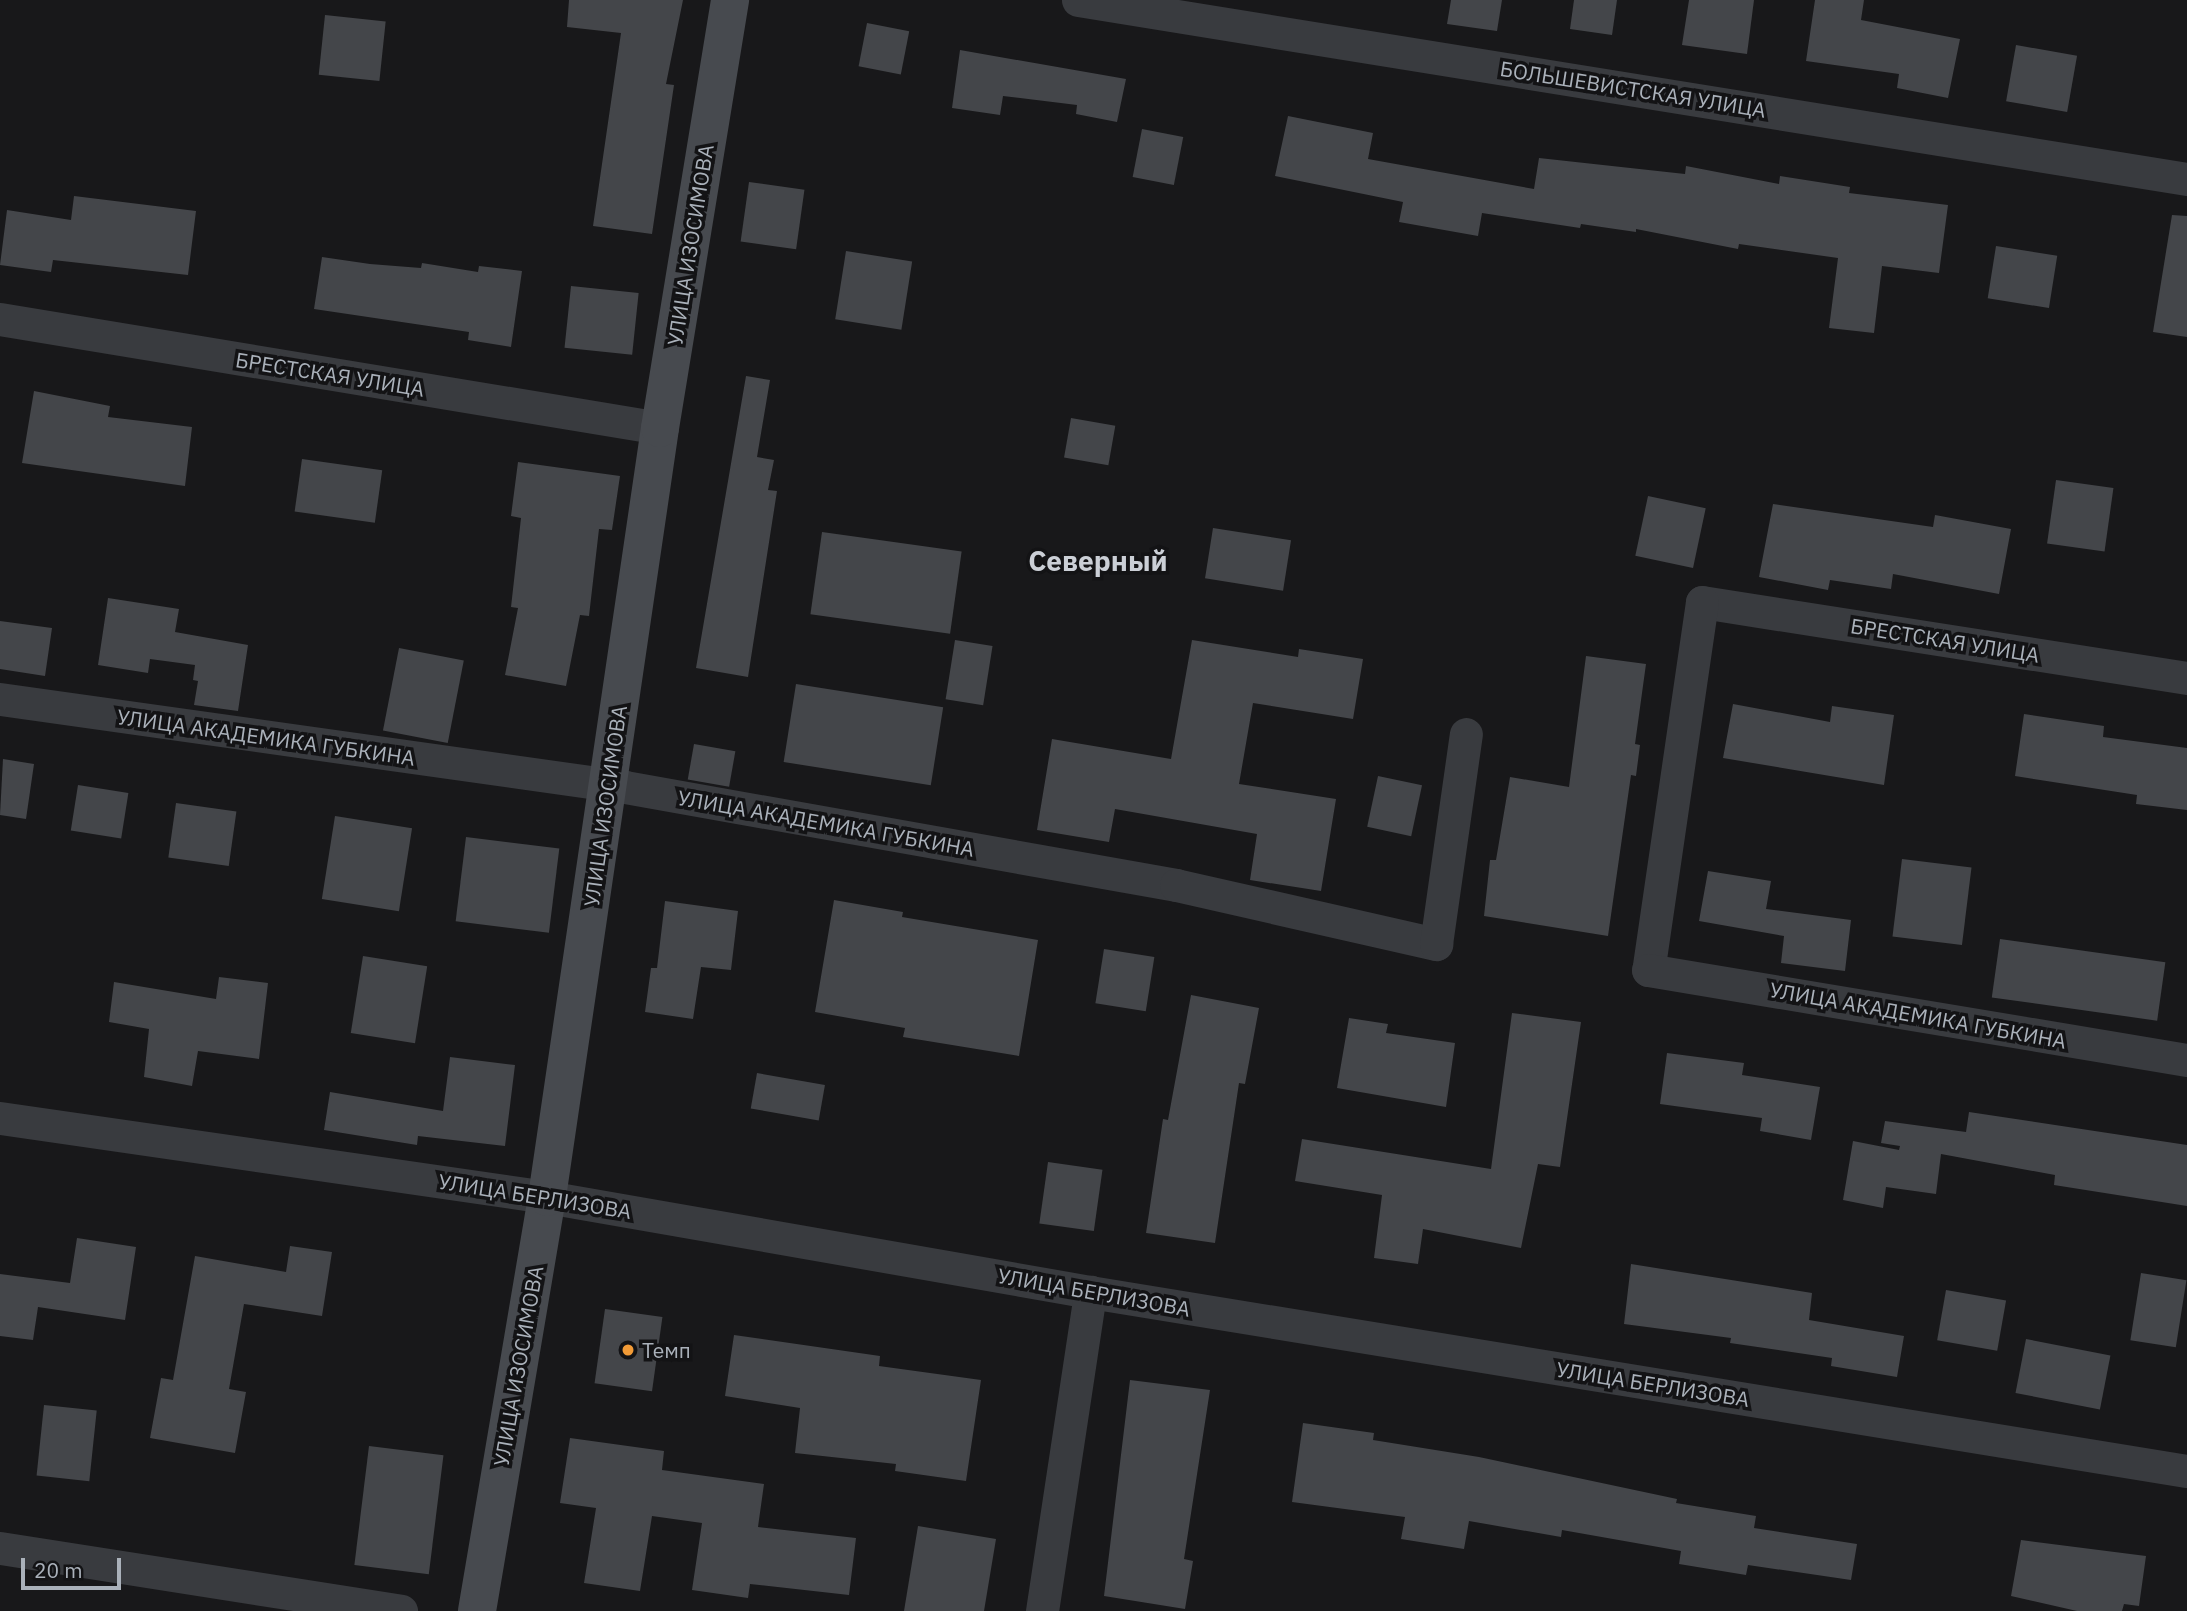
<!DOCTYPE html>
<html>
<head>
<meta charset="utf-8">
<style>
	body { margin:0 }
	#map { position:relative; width:2187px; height:1611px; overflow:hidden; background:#18181a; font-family:"IBM Plex Sans",sans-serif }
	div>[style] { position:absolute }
	.building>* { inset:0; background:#44464a; transform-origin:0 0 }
	.street>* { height:33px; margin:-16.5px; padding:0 16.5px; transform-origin:16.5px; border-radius:16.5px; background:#393b3f }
	.secondary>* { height:38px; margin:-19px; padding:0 19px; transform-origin:19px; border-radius:19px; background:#474a4f }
	.dots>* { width:19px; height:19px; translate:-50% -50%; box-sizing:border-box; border:4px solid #131315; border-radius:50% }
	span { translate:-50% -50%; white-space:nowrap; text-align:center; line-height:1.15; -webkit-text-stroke:7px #131315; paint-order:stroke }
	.street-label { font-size:21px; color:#aab1ba }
	.poi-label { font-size:21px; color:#aab1ba }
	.left { translate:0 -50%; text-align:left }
	.district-label { font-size:28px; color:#cbcfd6; font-weight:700 }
	.scale { position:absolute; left:21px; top:1558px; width:100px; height:32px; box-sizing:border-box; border:4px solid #aab1ba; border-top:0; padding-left:9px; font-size:21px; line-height:24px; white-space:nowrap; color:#aab1ba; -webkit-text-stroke:5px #131315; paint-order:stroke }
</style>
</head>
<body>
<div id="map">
	<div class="building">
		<i style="clip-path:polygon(569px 0,683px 0,666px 84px,674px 85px,652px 234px,593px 226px,621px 33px,567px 27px)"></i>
		<i style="clip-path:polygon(1451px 0,1502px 0,1497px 31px,1447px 24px)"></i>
		<i style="clip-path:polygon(1574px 0,1617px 0,1612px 35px,1570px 29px)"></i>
		<i style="clip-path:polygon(1689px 0,1754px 0,1747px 54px,1682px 45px)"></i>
		<i style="clip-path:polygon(1815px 0,1864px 0,1861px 20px,1960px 39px,1948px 98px,1897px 88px,1899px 74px,1806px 61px)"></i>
		<i style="left:325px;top:15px;width:61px;height:60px;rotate:6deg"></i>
		<i style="left:867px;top:23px;width:43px;height:44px;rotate:11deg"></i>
		<i style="left:2016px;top:45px;width:62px;height:57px;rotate:10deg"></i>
		<i style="clip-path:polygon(960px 50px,1126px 79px,1117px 122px,1076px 114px,1077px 105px,1003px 96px,1000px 115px,952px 108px)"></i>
		<i style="clip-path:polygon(1288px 116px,1373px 133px,1368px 159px,1534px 189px,1539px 158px,1685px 174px,1686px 166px,1779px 184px,1780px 176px,1850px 187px,1849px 193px,1948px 205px,1939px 273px,1882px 266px,1874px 333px,1829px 328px,1838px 258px,1739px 244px,1738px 249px,1636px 229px,1636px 232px,1581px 224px,1580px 228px,1482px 213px,1478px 236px,1399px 222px,1403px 202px,1275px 176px)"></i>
		<i style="left:1142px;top:129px;width:42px;height:49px;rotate:11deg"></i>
		<i style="left:749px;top:182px;width:56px;height:60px;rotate:8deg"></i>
		<i style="clip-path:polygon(74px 196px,196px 211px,188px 275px,53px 260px,51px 272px,0 265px,7px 210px,71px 220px)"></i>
		<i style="clip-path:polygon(2172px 215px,2187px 216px,2187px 337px,2153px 332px)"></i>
		<i style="left:1996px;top:246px;width:62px;height:53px;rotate:9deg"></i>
		<i style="left:846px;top:251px;width:67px;height:69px;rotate:9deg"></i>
		<i style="clip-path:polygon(322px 257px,370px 264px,421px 268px,422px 263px,478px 272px,479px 266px,522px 271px,511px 347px,468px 340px,469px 332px,314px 309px)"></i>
		<i style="left:571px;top:286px;width:68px;height:62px;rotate:6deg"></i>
		<i style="clip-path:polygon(746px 376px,770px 380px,757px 457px,774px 460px,768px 490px,777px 491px,748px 677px,696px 668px)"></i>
		<i style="clip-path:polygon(34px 391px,110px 406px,108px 417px,192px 427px,185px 486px,22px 463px)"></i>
		<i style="left:1071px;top:418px;width:45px;height:40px;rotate:10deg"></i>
		<i style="left:302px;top:459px;width:81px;height:53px;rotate:8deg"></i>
		<i style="clip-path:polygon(518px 462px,620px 476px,612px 530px,599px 529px,589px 616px,580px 615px,566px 686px,505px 675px,518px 608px,511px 607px,521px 518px,511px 516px)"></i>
		<i style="left:2056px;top:480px;width:58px;height:64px;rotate:8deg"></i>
		<i style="left:1648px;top:496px;width:59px;height:61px;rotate:12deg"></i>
		<i style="clip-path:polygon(1773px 504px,1933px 527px,1935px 515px,2011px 529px,1999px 594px,1893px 574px,1891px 589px,1830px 580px,1828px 590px,1759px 577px)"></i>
		<i style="left:1213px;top:528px;width:79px;height:51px;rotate:9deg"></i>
		<i style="left:822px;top:532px;width:141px;height:83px;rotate:8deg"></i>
		<i style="clip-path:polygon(108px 598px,179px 609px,175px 632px,248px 645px,238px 711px,194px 705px,198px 681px,193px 680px,195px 665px,150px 659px,148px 673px,98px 665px)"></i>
		<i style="clip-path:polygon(0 621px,52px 628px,45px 676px,0 669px)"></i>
		<i style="left:955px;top:640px;width:38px;height:60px;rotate:9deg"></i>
		<i style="clip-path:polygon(1192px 640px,1298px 657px,1299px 649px,1363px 659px,1353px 719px,1253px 703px,1239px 784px,1336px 799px,1321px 891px,1250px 880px,1257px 834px,1115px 809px,1109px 842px,1037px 830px,1052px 739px,1171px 759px)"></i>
		<i style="left:399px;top:648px;width:66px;height:84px;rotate:11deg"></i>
		<i style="clip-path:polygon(1586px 656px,1646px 664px,1635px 744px,1640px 745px,1636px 776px,1631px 775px,1608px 936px,1484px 916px,1490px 860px,1496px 860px,1510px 777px,1569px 787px)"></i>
		<i style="left:796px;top:684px;width:149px;height:79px;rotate:9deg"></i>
		<i style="clip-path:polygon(1733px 704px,1830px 722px,1832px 706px,1894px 715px,1884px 785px,1723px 758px)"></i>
		<i style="clip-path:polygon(2024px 714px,2104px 726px,2103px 737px,2187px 748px,2187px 810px,2136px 804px,2137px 795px,2015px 776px)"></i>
		<i style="left:694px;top:744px;width:42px;height:36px;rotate:10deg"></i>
		<i style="clip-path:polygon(3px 759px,34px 764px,26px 819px,0 815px)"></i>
		<i style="left:1378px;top:776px;width:45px;height:52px;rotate:12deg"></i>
		<i style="left:78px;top:785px;width:51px;height:46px;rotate:9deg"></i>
		<i style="left:176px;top:803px;width:61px;height:55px;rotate:8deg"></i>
		<i style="left:335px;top:816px;width:78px;height:84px;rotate:9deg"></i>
		<i style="left:466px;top:837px;width:94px;height:85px;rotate:7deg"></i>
		<i style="left:1902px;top:859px;width:70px;height:78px;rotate:7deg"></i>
		<i style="clip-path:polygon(1708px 871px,1771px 881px,1766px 909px,1851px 920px,1845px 971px,1781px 963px,1784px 936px,1699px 921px)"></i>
		<i style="clip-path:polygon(834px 900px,903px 912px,902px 917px,1038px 940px,1019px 1056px,903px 1037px,905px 1028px,815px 1012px)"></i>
		<i style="clip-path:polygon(665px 901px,738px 911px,731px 970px,701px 967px,693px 1019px,645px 1012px,651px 968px,657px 968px)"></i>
		<i style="left:2000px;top:939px;width:167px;height:59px;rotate:8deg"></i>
		<i style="left:1104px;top:949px;width:51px;height:55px;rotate:9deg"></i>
		<i style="left:363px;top:956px;width:65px;height:78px;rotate:9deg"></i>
		<i style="clip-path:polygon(219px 977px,268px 983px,259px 1059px,198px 1051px,192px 1086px,144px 1077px,149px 1029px,109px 1022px,114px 982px,216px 999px)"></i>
		<i style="clip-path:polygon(1191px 995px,1259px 1008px,1245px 1084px,1239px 1083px,1215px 1243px,1146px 1233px,1163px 1119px,1168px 1120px)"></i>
		<i style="clip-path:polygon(1512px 1013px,1581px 1022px,1560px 1167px,1538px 1164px,1521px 1248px,1423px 1229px,1418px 1264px,1374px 1258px,1382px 1195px,1295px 1181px,1302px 1139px,1491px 1169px)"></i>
		<i style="clip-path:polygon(1349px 1018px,1388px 1024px,1386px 1033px,1455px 1043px,1446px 1107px,1337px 1088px)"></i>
		<i style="clip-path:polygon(1667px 1053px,1744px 1063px,1742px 1075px,1820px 1087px,1811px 1140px,1760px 1131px,1762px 1118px,1660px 1104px)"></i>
		<i style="clip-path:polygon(450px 1057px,515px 1065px,505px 1146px,418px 1136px,417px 1145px,324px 1130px,330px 1092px,443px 1111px)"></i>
		<i style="left:757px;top:1073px;width:69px;height:36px;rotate:10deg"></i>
		<i style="clip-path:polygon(1969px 1112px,2187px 1145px,2187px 1206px,2054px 1185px,2055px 1175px,1941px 1154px,1936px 1194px,1886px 1187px,1883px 1208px,1843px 1200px,1853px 1141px,1899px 1150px,1900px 1146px,1881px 1143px,1885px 1121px,1966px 1132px)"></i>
		<i style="left:1048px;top:1162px;width:55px;height:62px;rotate:8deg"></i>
		<i style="clip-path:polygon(77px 1238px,136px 1247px,125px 1320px,38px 1307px,33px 1340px,0 1336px,0 1274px,70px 1283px)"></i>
		<i style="clip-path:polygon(290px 1246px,332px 1252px,322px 1316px,244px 1304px,229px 1389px,246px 1392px,235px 1453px,150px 1438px,161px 1378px,173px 1380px,195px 1256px,286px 1272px)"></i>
		<i style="clip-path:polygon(1631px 1264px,1812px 1293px,1809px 1320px,1904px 1336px,1897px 1377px,1831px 1366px,1832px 1358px,1730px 1343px,1731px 1338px,1624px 1324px)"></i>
		<i style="left:2141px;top:1273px;width:46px;height:68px;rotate:9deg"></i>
		<i style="left:1946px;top:1290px;width:61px;height:51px;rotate:10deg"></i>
		<i style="left:605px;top:1309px;width:58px;height:75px;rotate:8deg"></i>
		<i style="clip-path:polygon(734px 1335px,880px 1356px,879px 1366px,981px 1380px,966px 1481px,895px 1471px,896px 1464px,795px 1453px,800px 1408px,725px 1396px)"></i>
		<i style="left:2026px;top:1339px;width:86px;height:55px;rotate:11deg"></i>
		<i style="clip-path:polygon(1130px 1380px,1210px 1390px,1184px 1559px,1193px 1561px,1185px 1609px,1104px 1596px)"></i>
		<i style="left:44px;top:1405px;width:53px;height:71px;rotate:6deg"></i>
		<i style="clip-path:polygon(1303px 1423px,1374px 1433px,1373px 1440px,1479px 1457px,1677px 1499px,1676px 1503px,1756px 1516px,1754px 1528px,1857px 1544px,1851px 1580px,1748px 1565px,1746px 1575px,1679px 1564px,1681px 1551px,1562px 1530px,1561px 1537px,1469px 1521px,1464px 1549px,1401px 1539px,1405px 1517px,1292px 1502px)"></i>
		<i style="clip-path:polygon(570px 1438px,664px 1451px,662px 1470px,764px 1484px,758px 1527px,856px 1538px,849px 1595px,750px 1584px,748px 1598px,692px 1590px,702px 1523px,652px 1516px,640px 1591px,584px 1583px,596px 1508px,560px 1503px)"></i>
		<i style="left:369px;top:1446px;width:75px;height:120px;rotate:7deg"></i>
		<i style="clip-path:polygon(918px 1526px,996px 1539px,984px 1611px,904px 1611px)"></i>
		<i style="clip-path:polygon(2021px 1540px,2146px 1556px,2139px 1606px,2124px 1604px,2122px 1611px,2077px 1611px,2011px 1596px)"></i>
	</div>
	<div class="street">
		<i style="left:1078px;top:0;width:1123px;rotate:9.17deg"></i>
		<i style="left:0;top:319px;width:669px;rotate:9.38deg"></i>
		<i style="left:2187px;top:678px;width:491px;rotate:-171.1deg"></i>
		<i style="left:1702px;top:602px;width:372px;rotate:98.3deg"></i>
		<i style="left:1648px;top:970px;width:546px;rotate:9.48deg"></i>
		<i style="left:0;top:699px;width:631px;rotate:8.01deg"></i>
		<i style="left:625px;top:787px;width:560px;rotate:10.09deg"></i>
		<i style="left:1176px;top:885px;width:267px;rotate:12.8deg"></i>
		<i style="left:1436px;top:944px;width:212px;rotate:-81.9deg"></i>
		<i style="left:0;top:1118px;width:553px;rotate:8.22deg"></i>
		<i style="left:547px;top:1197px;width:551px;rotate:9.92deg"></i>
		<i style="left:1090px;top:1292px;width:1112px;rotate:9.27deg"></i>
		<i style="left:0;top:1548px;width:406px;rotate:8.9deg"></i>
		<i style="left:1042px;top:1611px;width:323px;rotate:-81.4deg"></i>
	</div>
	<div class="secondary">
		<i style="left:477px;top:1611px;width:420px;rotate:-80.4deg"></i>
		<i style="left:547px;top:1197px;width:777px;rotate:-81.64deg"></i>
		<i style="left:660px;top:428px;width:434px;rotate:-80.7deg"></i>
	</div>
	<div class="dots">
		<i style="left:628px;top:1350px;background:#f29b37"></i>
	</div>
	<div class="street-label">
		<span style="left:1633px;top:89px;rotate:9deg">БОЛЬШЕВИСТСКАЯ УЛИЦА</span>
		<span style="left:690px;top:245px;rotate:-81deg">УЛИЦА ИЗОСИМОВА</span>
		<span style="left:330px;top:374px;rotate:9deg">БРЕСТСКАЯ УЛИЦА</span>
		<span style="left:1945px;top:640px;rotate:9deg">БРЕСТСКАЯ УЛИЦА</span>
		<span style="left:266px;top:737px;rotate:8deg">УЛИЦА АКАДЕМИКА ГУБКИНА</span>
		<span style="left:605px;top:806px;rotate:-82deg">УЛИЦА ИЗОСИМОВА</span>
		<span style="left:826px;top:823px;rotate:10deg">УЛИЦА АКАДЕМИКА ГУБКИНА</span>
		<span style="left:1918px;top:1015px;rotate:10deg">УЛИЦА АКАДЕМИКА ГУБКИНА</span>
		<span style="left:535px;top:1196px;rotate:9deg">УЛИЦА БЕРЛИЗОВА</span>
		<span style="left:1094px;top:1292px;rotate:10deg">УЛИЦА БЕРЛИЗОВА</span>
		<span style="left:518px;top:1366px;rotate:-80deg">УЛИЦА ИЗОСИМОВА</span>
		<span style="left:1653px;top:1384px;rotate:9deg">УЛИЦА БЕРЛИЗОВА</span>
	</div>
	<div class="poi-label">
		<span class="left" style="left:642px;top:1350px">Темп</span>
	</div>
	<div class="district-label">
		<span style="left:1098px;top:561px">Северный</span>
	</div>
	<div class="scale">20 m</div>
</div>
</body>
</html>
